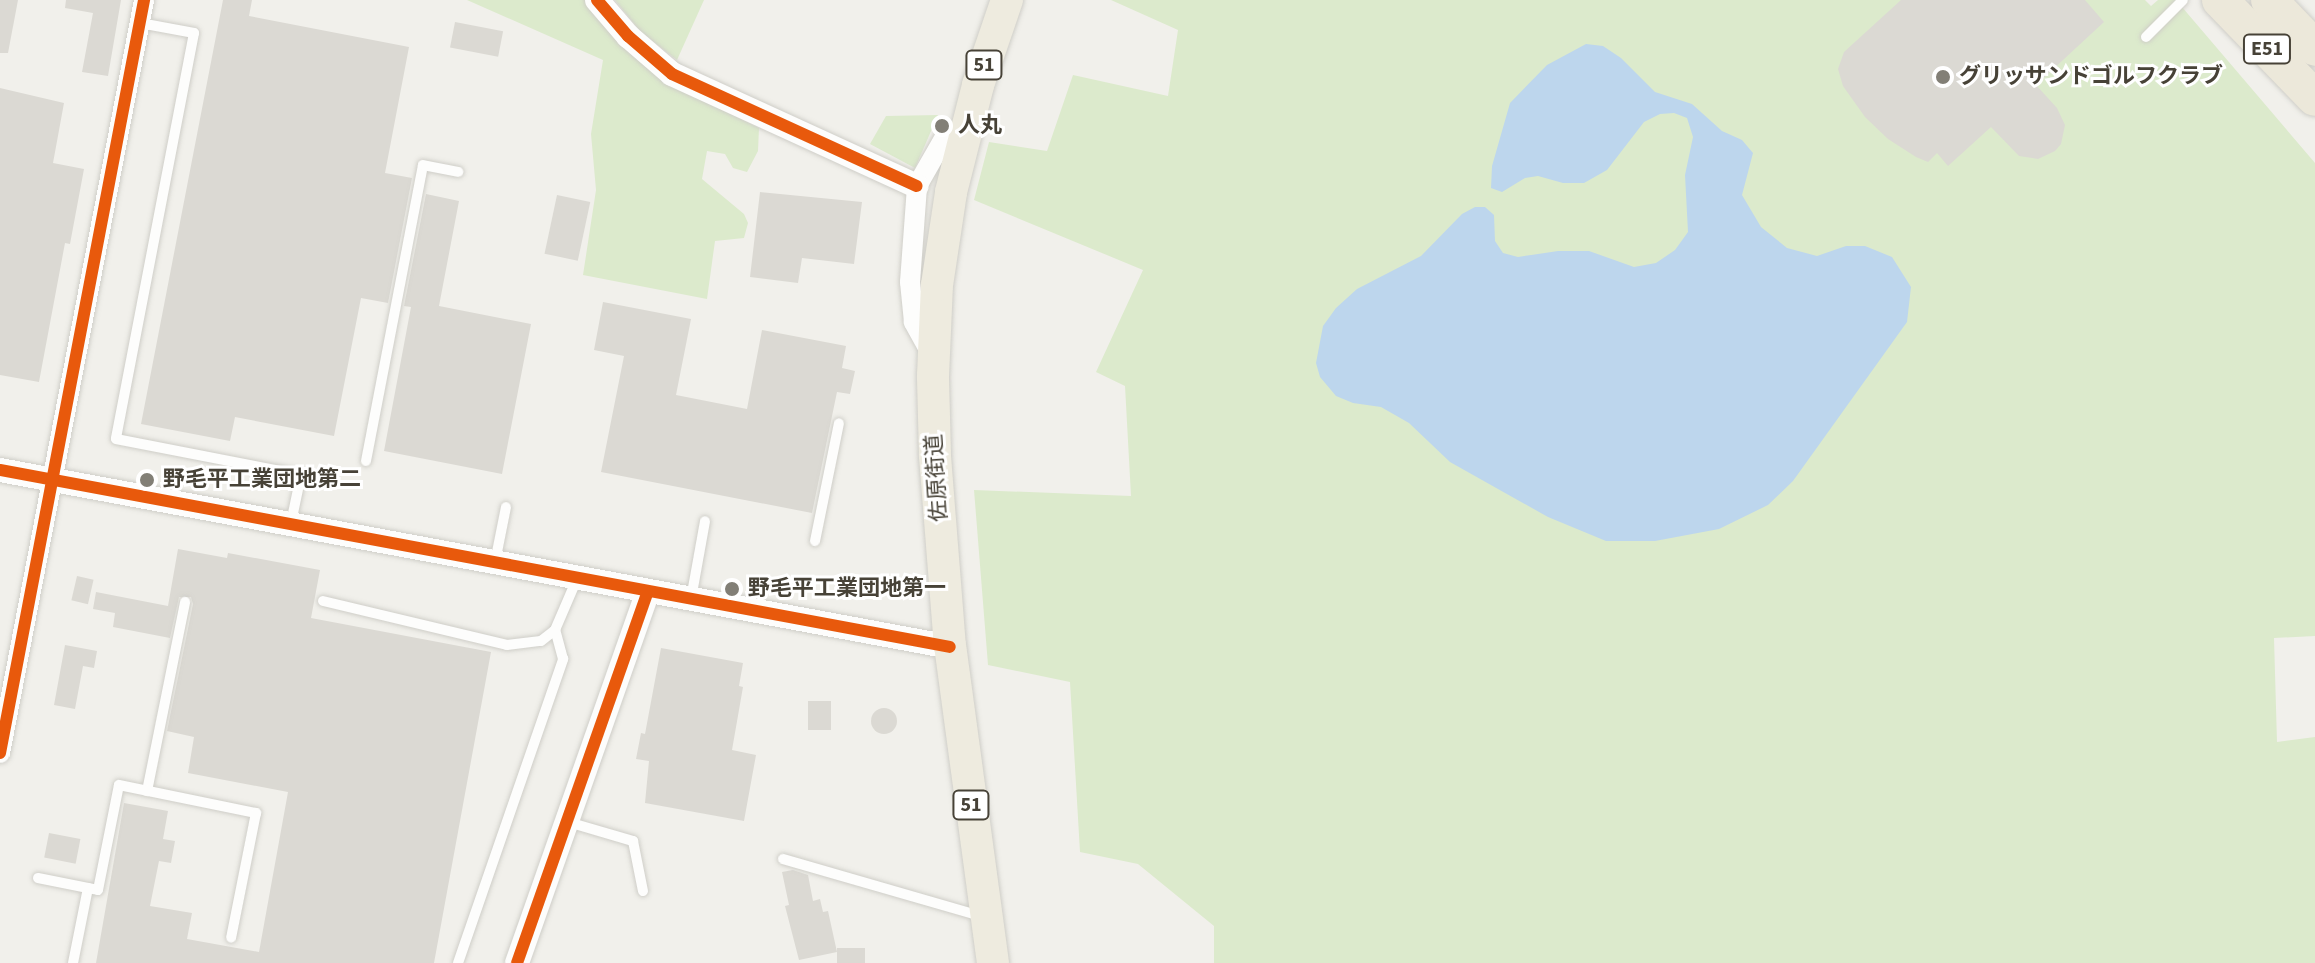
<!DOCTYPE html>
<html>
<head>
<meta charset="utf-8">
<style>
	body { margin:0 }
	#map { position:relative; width:2315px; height:963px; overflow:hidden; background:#f1f0eb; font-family:"Source Sans 3","Noto Sans JP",sans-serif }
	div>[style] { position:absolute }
	.green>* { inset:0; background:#dceacc }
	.water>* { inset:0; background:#bdd6ed }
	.building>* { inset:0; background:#dbd9d3; transform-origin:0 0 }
	.round { border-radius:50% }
	.roads { filter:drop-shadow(0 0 2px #cfcec8) drop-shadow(0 0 2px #cfcec8) }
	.service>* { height:10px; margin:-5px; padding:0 5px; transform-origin:5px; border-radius:5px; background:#fdfdfc }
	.minor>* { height:20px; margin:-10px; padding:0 10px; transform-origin:10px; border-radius:10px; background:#fdfdfc }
	.tertiary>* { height:24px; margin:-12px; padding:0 12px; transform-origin:12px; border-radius:12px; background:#fdfdfc }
	.trunk>* { height:32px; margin:-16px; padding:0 16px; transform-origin:16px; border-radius:16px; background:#eeebdf }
	.motorway>* { height:36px; margin:-18px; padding:0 18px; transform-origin:18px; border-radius:18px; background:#ece8da }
	.cycleway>* { height:12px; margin:-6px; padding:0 6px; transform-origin:6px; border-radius:6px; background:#e8590c }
	.dots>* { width:22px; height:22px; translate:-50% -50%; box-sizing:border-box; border:4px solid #fff; border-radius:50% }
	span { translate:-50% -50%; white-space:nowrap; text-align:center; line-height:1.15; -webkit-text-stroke:6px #fff; paint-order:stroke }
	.shield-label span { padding:2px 6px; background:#fff; border:2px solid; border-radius:6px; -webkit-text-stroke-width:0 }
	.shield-label { font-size:20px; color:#474237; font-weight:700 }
	.poi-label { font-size:22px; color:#474237; font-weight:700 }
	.left { translate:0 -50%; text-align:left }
	.street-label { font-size:22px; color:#474237 }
</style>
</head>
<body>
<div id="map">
	<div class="green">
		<i style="clip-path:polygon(467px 0,587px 0,665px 81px,759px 128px,758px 151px,747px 172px,733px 168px,725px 154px,707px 151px,702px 179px,744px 214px,748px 223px,744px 238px,715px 241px,707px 299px,583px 275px,596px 190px,591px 134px,603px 60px)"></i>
		<i style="clip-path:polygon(615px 0,704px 0,677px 60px,641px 32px)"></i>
		<i style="clip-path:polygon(1111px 0,2145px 0,2151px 6px,2158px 0,2176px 0,2315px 163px,2315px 636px,2274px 638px,2277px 742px,2315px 737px,2315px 963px,1214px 963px,1214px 926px,1138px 864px,1080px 852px,1070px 682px,988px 665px,974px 490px,1131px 496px,1125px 386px,1096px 372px,1143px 270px,974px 200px,989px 142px,1047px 151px,1073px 75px,1168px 96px,1178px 30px)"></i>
		<i style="clip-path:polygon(938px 115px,915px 168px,870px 144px,886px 116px)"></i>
	</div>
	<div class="water">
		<i style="clip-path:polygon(1586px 44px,1603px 46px,1621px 58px,1655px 92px,1692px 104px,1722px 131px,1742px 140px,1753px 153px,1742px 195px,1761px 227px,1787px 248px,1817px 256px,1846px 246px,1865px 246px,1892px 257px,1911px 287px,1907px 322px,1793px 481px,1768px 505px,1719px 529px,1655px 541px,1606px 541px,1548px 517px,1450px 462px,1409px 423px,1381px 407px,1353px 403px,1336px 396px,1320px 377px,1316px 363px,1323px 326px,1336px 308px,1357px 289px,1421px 256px,1462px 214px,1475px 207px,1485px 207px,1494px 215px,1495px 241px,1503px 253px,1518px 257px,1558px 251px,1589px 251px,1634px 267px,1656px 263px,1675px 250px,1688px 232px,1685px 175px,1693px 137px,1687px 118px,1674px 113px,1660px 114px,1644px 122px,1607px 170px,1584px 183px,1563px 183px,1538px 176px,1525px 178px,1502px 192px,1491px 188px,1492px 166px,1510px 103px,1547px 65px)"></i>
	</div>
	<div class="building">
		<i style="clip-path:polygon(0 0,18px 0,8px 53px,0 53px)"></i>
		<i style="clip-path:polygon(66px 0,121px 0,108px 76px,82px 72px,93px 13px,65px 8px)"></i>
		<i style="clip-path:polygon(223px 0,252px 0,249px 16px,409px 47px,385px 173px,412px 178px,388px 303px,361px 298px,334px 436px,235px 417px,230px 441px,141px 424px)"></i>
		<i style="clip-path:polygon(1901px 0,2085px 0,2104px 22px,2036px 85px,2057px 108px,2065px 125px,2061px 144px,2055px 151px,2038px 159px,2019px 156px,1991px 127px,1948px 166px,1937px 153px,1928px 162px,1916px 157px,1888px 139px,1865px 117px,1843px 86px,1838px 69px,1844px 52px)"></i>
		<i style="left:455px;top:22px;width:49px;height:26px;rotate:11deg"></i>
		<i style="clip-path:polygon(0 88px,64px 103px,53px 163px,84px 169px,70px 244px,65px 243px,39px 382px,0 375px)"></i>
		<i style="clip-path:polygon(760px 192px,862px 202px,854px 264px,802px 258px,798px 283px,750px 277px)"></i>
		<i style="clip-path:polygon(426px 194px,459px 201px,439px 306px,531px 324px,502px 474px,384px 451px,411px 307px,404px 306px)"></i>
		<i style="left:557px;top:195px;width:34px;height:60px;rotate:12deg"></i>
		<i style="clip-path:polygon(603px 302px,691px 319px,676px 395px,747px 409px,762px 330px,846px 346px,842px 368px,855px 371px,850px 394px,837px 392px,812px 513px,601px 472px,624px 356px,594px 350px)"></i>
		<i style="clip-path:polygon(178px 549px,227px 558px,228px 553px,320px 570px,311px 618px,491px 652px,434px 963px,96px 963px,124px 803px,168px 811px,163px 839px,175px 841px,171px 863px,159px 861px,150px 906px,192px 913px,187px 939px,259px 952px,288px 792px,188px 773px,194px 737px,167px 731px,193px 604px,191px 597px,179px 597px,170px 638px,113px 627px,115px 613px,93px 609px,96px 592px,168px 606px)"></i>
		<i style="left:77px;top:576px;width:17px;height:25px;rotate:13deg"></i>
		<i style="clip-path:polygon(65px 645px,97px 651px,94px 668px,83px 666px,75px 709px,54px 705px)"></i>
		<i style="clip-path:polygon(661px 648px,743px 663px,739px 686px,743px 687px,732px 750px,756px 755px,744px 821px,645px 803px,649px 761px,636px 759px,641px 733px,645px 734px)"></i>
		<i style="left:808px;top:701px;width:23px;height:29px"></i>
		<i class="round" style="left:871px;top:708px;width:26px;height:26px"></i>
		<i style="left:49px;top:833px;width:32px;height:25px;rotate:11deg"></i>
		<i style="clip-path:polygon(793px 870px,808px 875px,813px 901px,820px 899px,823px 912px,828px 911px,837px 952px,799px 960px,785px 906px,789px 905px,782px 872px)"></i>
		<i style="left:837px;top:948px;width:28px;height:15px"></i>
	</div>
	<div class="roads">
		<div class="service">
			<i style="left:140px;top:23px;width:55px;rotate:10.5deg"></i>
			<i style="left:194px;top:33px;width:413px;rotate:100.9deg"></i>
			<i style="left:116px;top:439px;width:188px;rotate:11deg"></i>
			<i style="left:301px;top:475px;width:49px;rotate:101.8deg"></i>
			<i style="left:2146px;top:37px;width:52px;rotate:-45deg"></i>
			<i style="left:366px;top:461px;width:301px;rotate:-79.1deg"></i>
			<i style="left:423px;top:165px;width:36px;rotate:11deg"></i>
			<i style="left:815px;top:541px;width:120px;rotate:-78.5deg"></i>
			<i style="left:495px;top:562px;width:56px;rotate:-78.7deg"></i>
			<i style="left:691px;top:599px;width:79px;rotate:-79.8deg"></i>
			<i style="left:323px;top:601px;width:189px;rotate:13.4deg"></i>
			<i style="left:507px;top:645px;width:34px;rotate:-7deg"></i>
			<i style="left:541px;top:641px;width:18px;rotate:-38deg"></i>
			<i style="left:555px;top:630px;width:56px;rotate:-66.7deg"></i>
			<i style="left:147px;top:791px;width:193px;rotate:-78.6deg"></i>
			<i style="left:568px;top:822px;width:68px;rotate:16.3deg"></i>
			<i style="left:633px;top:841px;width:51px;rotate:78.7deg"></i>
			<i style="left:783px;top:859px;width:205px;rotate:16.1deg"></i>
			<i style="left:38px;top:878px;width:51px;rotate:11.3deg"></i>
			<i style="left:73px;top:963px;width:76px;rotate:-78.7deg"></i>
			<i style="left:88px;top:888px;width:10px;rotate:11deg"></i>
			<i style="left:98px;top:890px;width:107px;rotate:-78.7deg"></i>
			<i style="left:119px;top:785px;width:140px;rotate:11.6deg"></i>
			<i style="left:256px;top:813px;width:127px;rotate:101.3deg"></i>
			<i style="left:458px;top:963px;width:322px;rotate:-70.9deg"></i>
			<i style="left:563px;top:659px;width:30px;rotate:-105deg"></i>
		</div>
		<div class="minor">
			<i style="left:932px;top:355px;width:38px;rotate:-119deg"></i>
			<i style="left:914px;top:322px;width:40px;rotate:-95.7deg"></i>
			<i style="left:910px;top:282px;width:96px;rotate:-85.8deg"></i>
			<i style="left:917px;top:186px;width:56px;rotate:-60.3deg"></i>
			<i style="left:945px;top:137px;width:20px;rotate:-18deg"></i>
			<i style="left:0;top:753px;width:767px;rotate:-79.17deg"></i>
		</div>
		<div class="tertiary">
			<i style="left:597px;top:0;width:48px;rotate:49.3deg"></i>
			<i style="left:628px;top:36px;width:58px;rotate:40.8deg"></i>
			<i style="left:672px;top:74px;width:269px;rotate:24.6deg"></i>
			<i style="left:0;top:470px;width:966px;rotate:10.55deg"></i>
			<i style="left:517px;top:963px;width:392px;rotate:-70.6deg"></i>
		</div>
		<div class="trunk">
			<i style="left:993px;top:963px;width:319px;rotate:-97.7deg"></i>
			<i style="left:950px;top:647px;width:193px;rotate:-94.5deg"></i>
			<i style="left:935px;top:455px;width:79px;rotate:-91.5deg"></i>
			<i style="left:933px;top:376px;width:91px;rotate:-87.5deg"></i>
			<i style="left:937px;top:285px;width:94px;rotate:-81.4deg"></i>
			<i style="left:951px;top:192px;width:110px;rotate:-75.8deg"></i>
			<i style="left:978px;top:85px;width:90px;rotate:-71.2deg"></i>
		</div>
		<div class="motorway">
			<i style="left:2220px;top:0;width:136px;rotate:45.9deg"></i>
			<i style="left:2269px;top:0;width:66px;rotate:46.2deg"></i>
		</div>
	</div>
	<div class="cycleway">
		<i style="left:597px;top:0;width:48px;rotate:49.3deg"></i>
		<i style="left:628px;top:36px;width:58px;rotate:40.8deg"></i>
		<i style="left:672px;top:74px;width:269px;rotate:24.6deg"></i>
		<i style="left:0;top:470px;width:966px;rotate:10.55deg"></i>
		<i style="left:0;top:753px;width:767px;rotate:-79.17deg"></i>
		<i style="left:517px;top:963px;width:392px;rotate:-70.6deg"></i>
	</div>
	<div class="dots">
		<i style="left:1943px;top:77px;background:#827f76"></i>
		<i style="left:942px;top:126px;background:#827f76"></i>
		<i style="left:147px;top:480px;background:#827f76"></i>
		<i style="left:732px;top:589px;background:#827f76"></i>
	</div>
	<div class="shield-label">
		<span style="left:2267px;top:49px">E51</span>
		<span style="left:984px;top:65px">51</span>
		<span style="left:971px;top:805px">51</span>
	</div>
	<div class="poi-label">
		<span class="left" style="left:1959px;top:77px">グリッサンドゴルフクラブ</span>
		<span class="left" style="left:958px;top:126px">人丸</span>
		<span class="left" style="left:163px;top:480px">野毛平工業団地第二</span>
		<span class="left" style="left:748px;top:589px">野毛平工業団地第一</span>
	</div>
	<div class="street-label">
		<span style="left:937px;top:478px;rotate:-94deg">佐原街道</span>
	</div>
</div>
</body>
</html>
